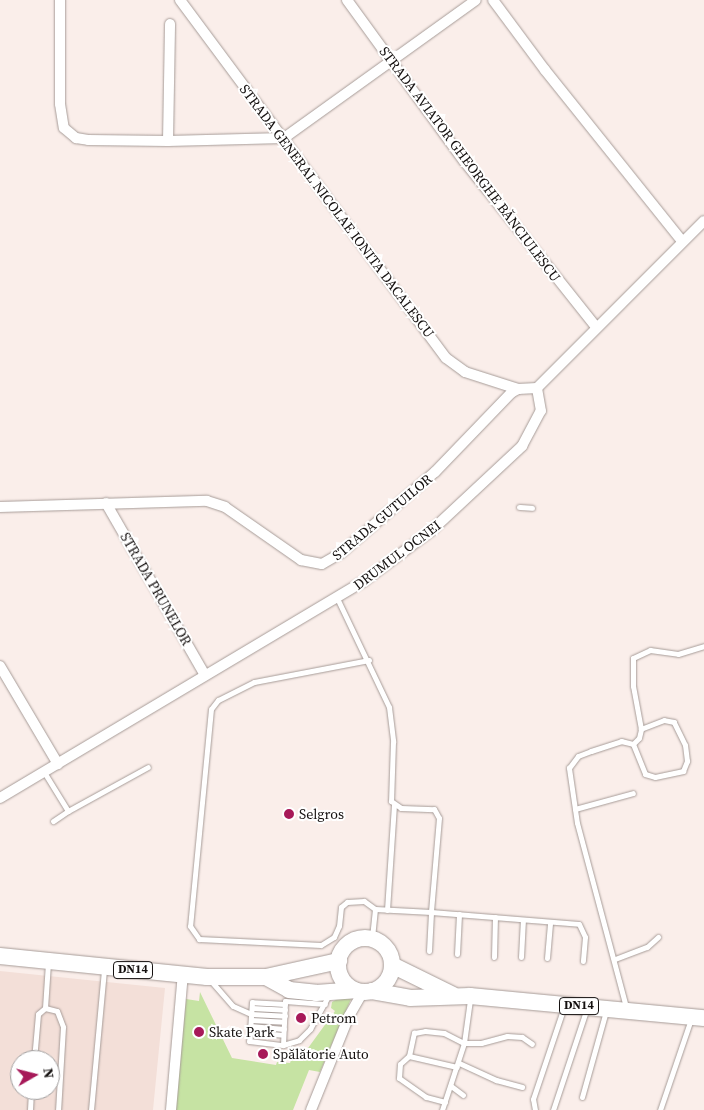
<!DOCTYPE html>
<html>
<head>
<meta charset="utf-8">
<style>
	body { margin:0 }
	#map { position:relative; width:704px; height:1110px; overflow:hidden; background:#faeeea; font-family:"Source Serif 4",serif }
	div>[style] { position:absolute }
	.built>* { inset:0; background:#f3dfd8 }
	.green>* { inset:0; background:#c6e3a3 }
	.roads { filter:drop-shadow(0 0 1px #a79c98) drop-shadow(0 0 1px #a79c98) }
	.service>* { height:5px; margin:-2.5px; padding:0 2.5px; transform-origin:2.5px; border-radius:2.5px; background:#fff }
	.minor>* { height:10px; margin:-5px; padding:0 5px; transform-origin:5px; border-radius:5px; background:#fff }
	.primary>* { height:16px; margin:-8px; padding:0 8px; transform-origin:8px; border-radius:8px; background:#fff }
	.primary>.ring { margin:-8px; padding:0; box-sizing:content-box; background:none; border:16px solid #fff; border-radius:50% }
	.dots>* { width:14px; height:14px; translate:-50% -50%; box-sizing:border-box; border:2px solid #fff; border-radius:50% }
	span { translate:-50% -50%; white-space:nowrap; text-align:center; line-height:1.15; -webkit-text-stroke:4px #fff; paint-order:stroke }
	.shield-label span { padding:1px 4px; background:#fff; border:1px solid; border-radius:4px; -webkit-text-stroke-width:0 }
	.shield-label { font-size:12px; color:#14100f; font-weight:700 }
	.street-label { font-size:14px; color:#14100f }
	.poi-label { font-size:14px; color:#14100f }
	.left { translate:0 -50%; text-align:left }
	.north { position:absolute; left:10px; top:1050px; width:50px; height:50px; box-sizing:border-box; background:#fff; border:1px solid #a19f9f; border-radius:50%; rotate:82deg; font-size:14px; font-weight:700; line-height:20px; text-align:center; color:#14100f }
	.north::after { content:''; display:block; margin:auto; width:18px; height:22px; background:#a71959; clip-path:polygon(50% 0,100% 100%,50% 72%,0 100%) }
</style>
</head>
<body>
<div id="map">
	<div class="built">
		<i style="clip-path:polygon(evenodd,0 971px,165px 988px,153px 1110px,0 1110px,0 971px,20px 1060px,50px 1060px,50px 1090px,20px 1090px,20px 1060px)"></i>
	</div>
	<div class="green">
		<i style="clip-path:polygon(200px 992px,232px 1058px,276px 1065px,277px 1062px,290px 1063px,293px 1055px,303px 1055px,335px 1011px,331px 1008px,332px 1002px,339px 998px,351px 999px,320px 1072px,309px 1070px,293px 1110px,175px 1110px,186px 999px,199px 1001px)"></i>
	</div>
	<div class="roads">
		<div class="service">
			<i style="left:519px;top:507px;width:13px;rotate:4deg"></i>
			<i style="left:337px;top:598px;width:121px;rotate:64.5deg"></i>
			<i style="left:389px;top:707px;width:35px;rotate:83deg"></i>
			<i style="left:393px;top:742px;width:59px;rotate:91.9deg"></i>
			<i style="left:391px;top:801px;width:12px;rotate:35deg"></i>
			<i style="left:401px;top:808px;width:33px;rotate:2deg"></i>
			<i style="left:434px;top:809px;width:10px;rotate:61deg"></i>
			<i style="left:439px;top:818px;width:94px;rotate:94.9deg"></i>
			<i style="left:431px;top:912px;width:56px;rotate:-176.9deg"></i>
			<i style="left:375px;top:909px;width:30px;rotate:96deg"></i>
			<i style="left:369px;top:660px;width:117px;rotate:169.2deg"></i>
			<i style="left:254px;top:682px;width:40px;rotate:153.4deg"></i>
			<i style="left:218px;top:700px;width:11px;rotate:128deg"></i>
			<i style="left:211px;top:709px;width:218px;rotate:95.5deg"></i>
			<i style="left:190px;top:926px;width:16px;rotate:55deg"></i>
			<i style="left:199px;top:939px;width:122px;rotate:2.8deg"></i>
			<i style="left:321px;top:945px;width:15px;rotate:-32deg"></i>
			<i style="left:334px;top:937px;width:12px;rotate:-66deg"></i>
			<i style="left:339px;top:926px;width:19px;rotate:-84deg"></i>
			<i style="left:341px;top:907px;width:8px;rotate:-40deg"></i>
			<i style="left:347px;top:902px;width:17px;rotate:-3deg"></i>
			<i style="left:364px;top:901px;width:14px;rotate:36deg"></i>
			<i style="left:633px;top:744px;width:32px;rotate:68deg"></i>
			<i style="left:645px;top:774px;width:10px;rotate:17deg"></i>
			<i style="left:655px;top:777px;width:29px;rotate:-12deg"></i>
			<i style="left:683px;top:771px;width:11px;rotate:-68deg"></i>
			<i style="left:687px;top:761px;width:16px;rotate:-97deg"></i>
			<i style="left:685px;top:745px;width:25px;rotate:-116deg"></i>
			<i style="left:674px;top:722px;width:10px;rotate:-169deg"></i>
			<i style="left:664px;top:720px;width:25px;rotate:159deg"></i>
			<i style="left:44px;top:772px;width:46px;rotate:58.4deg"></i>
			<i style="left:68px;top:811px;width:18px;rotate:146deg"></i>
			<i style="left:575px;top:809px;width:60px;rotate:-15.4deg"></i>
			<i style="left:68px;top:811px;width:91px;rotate:-28.8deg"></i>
			<i style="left:387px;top:910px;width:105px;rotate:-86.2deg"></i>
			<i style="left:429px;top:951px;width:39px;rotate:-87deg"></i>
			<i style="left:431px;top:912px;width:148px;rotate:4.6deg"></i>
			<i style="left:579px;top:924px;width:14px;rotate:65deg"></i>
			<i style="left:585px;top:937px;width:24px;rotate:95deg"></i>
			<i style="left:457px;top:954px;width:40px;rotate:-87.1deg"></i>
			<i style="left:494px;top:957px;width:40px;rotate:-88.6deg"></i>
			<i style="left:521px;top:957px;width:37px;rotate:-87deg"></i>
			<i style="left:547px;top:958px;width:36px;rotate:-85deg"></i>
			<i style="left:615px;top:959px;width:34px;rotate:-21deg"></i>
			<i style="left:647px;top:947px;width:15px;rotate:-42deg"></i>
			<i style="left:211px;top:981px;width:33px;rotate:49deg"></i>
			<i style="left:233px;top:1006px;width:20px;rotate:24deg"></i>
			<i style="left:251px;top:1014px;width:34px;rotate:3deg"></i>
			<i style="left:285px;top:1004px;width:33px;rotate:-177deg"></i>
			<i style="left:252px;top:1002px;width:39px;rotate:94deg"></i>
			<i style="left:249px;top:1041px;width:34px;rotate:7deg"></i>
			<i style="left:283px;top:1045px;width:17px;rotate:-17deg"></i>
			<i style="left:299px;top:1040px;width:16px;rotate:-45deg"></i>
			<i style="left:310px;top:1029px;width:39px;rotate:-61deg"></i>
			<i style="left:626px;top:1007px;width:190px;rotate:-104.9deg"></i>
			<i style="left:577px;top:823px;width:56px;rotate:-98.3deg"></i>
			<i style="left:569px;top:768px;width:15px;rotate:-53deg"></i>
			<i style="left:578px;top:756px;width:14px;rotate:-21deg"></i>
			<i style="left:591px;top:751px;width:32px;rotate:-18deg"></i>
			<i style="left:621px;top:741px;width:12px;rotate:14deg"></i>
			<i style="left:633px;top:744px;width:8px;rotate:-45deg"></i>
			<i style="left:639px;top:738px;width:9px;rotate:-77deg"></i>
			<i style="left:641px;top:729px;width:44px;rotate:-100.5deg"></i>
			<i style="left:633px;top:686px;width:28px;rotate:-90deg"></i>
			<i style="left:633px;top:658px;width:19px;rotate:-25deg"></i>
			<i style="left:650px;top:650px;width:28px;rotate:8deg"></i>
			<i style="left:678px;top:654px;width:27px;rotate:-17deg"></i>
			<i style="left:45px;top:1008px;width:45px;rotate:-86.2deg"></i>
			<i style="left:252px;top:1008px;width:33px;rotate:3deg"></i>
			<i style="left:251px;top:1020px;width:33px;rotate:3deg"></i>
			<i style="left:250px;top:1026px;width:34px;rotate:5deg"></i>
			<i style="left:250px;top:1032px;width:33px;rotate:5deg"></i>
			<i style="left:283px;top:1045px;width:44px;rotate:-87.4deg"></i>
			<i style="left:285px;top:1001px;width:40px;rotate:4.3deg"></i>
			<i style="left:409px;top:1056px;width:24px;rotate:-78deg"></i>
			<i style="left:414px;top:1033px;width:11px;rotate:-10deg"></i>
			<i style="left:425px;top:1031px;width:19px;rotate:6deg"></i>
			<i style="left:444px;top:1033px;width:22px;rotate:27deg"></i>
			<i style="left:464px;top:1043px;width:17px"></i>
			<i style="left:481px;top:1043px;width:27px;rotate:-15deg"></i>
			<i style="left:507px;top:1036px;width:15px;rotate:4deg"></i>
			<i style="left:522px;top:1037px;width:12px;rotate:35deg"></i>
			<i style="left:34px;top:1060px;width:46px;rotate:-85deg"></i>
			<i style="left:38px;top:1014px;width:9px;rotate:-41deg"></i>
			<i style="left:45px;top:1008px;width:12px;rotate:14deg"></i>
			<i style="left:57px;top:1011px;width:17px;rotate:69deg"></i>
			<i style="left:63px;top:1027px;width:83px;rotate:93.4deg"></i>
			<i style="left:459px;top:1063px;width:41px;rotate:24.7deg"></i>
			<i style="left:496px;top:1080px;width:27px;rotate:15deg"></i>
			<i style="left:451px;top:1086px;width:15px;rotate:37deg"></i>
			<i style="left:582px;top:1097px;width:89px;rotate:-74.4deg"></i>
			<i style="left:445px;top:1102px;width:20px;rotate:-165deg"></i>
			<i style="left:426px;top:1097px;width:33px;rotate:-145deg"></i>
			<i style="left:399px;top:1078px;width:14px;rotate:-86deg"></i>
			<i style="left:400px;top:1064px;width:12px;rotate:-42deg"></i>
			<i style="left:409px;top:1056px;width:49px;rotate:12.9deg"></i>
			<i style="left:30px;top:1110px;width:20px;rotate:-87deg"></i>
			<i style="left:91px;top:1110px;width:142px;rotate:-84.7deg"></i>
			<i style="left:442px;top:1110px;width:71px;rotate:-71.8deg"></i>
			<i style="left:464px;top:1043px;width:43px;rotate:-82.1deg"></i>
			<i style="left:535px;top:1110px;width:11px;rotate:-100deg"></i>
			<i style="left:533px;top:1099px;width:97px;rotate:-71.4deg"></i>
			<i style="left:553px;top:1110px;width:108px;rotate:-71.6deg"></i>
			<i style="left:660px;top:1110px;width:96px;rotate:-71.2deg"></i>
		</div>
		<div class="minor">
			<i style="left:60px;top:0;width:104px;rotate:90deg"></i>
			<i style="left:60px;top:104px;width:24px;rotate:81deg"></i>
			<i style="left:64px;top:128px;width:16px;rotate:40deg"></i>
			<i style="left:76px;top:138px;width:12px;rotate:9deg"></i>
			<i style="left:88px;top:140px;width:80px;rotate:0.7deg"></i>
			<i style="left:168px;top:141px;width:116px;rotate:-1.5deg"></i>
			<i style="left:284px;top:138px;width:236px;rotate:-35.7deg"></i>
			<i style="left:180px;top:0;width:446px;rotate:53.4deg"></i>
			<i style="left:446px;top:358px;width:24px;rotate:36deg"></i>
			<i style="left:465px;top:372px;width:56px;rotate:17.8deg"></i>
			<i style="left:347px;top:0;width:199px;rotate:54deg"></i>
			<i style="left:464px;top:161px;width:212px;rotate:51.5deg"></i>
			<i style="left:493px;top:0;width:87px;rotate:53.4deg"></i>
			<i style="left:545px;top:70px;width:219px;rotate:51.3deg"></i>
			<i style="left:168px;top:141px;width:117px;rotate:-89deg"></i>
			<i style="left:106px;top:503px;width:198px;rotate:60.1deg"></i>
			<i style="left:0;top:507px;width:207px;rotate:-1.7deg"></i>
			<i style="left:207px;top:501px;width:19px;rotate:18deg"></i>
			<i style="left:225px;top:507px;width:93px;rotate:34.9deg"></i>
			<i style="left:301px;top:560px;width:21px;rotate:11deg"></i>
			<i style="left:322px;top:564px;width:22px;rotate:-30deg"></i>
			<i style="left:341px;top:553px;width:124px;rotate:-40.8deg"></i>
			<i style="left:435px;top:472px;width:110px;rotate:-46.1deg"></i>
			<i style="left:511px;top:393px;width:8px;rotate:-30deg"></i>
			<i style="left:518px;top:389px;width:19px;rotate:-3deg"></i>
			<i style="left:0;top:666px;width:114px;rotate:59.4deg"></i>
			<i style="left:0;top:798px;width:422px;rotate:-30.8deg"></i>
			<i style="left:363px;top:582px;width:85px;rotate:-36.9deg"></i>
			<i style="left:431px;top:531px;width:125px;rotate:-43deg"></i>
			<i style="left:522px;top:446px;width:40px;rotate:-62deg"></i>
			<i style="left:541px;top:411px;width:23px;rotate:-100deg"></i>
			<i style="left:537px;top:388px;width:236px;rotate:-45deg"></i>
			<i style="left:171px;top:1110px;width:138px;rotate:-85deg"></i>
			<i style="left:311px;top:1110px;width:101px;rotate:-68deg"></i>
			<i style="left:349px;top:1016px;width:28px;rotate:-60deg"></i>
		</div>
		<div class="primary">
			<i class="ring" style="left:338px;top:938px;width:38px;height:38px"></i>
			<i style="left:0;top:956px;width:208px;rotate:5.8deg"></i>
			<i style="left:207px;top:977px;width:59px"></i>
			<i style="left:266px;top:977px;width:75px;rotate:-12.4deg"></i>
			<i style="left:392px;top:965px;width:68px;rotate:26.2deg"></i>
			<i style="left:266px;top:977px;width:26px;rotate:29deg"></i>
			<i style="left:289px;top:990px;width:27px;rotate:6deg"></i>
			<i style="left:316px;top:993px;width:39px;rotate:-4deg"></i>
			<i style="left:372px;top:991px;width:39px;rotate:10deg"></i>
			<i style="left:410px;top:998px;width:60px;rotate:-1.9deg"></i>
			<i style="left:470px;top:996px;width:235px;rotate:5.4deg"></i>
		</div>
	</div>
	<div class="dots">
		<i style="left:289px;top:814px;background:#a71959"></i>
		<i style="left:301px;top:1018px;background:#a71959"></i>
		<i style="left:199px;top:1032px;background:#a71959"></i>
		<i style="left:263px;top:1054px;background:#a71959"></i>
	</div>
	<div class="shield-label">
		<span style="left:133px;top:970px">DN14</span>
		<span style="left:579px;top:1006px">DN14</span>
	</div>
	<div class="street-label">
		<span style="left:470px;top:164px;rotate:53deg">STRADA AVIATOR GHEORGHE BĂNCIULESCU</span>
		<span style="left:337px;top:211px;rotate:53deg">STRADA GENERAL NICOLAE IONITA DACALESCU</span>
		<span style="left:382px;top:517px;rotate:-40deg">STRADA GUTUILOR</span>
		<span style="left:397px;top:555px;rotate:-37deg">DRUMUL OCNEI</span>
		<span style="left:156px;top:589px;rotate:60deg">STRADA PRUNELOR</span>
	</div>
	<div class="poi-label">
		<span class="left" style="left:299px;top:814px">Selgros</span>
		<span class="left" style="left:311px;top:1018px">Petrom</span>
		<span class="left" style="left:209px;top:1032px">Skate Park</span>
		<span class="left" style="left:273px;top:1054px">Spălătorie Auto</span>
	</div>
	<div class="north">N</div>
</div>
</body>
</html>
